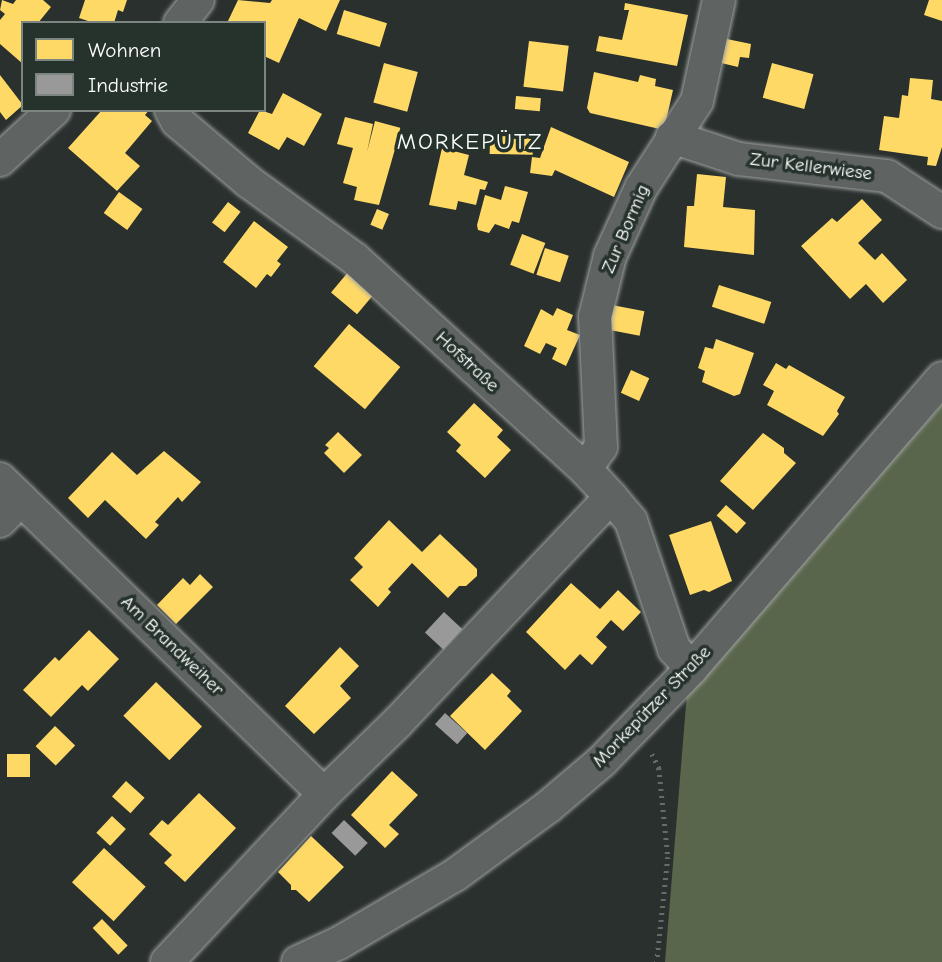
<!DOCTYPE html>
<html>
<head>
<meta charset="utf-8">
<style>
	body { margin:0 }
	#map { position:relative; width:942px; height:962px; overflow:hidden; background:#29302d; font-family:"Comic Neue",sans-serif }
	div>[style] { position:absolute }
	.green>* { inset:0; background:#59664c }
	.homes>* { inset:0; background:#ffd966; transform-origin:0 0 }
	.industry>* { inset:0; background:#999; transform-origin:0 0 }
	.path>* { height:4.5px; margin-top:-2.25px; transform-origin:0; background:repeating-linear-gradient(90deg,#686c69 0 2px,transparent 0 7px) }
	.roads { filter:drop-shadow(0 0 2px #9fa2a0) drop-shadow(0 0 2px #9fa2a0) }
	.minor>* { height:32px; margin:-16px; padding:0 16px; transform-origin:16px; border-radius:16px; background:#5f6362 }
	span { translate:-50% -50%; white-space:nowrap; text-align:center; line-height:1.15; -webkit-text-stroke:7px #26332d; paint-order:stroke }
	.street-label { font-size:19px; color:#fff }
	.quarter-label { font-size:23px; color:#fff; letter-spacing:2px }
	.legend { position:absolute; left:21px; top:21px; width:245px; height:91px; box-sizing:border-box; background:#26332d; border:2px solid #7d8581; margin:0; padding:9px 12px; list-style:none; font-size:21px; color:#fff }
	.legend li { display:flex; align-items:center; gap:14px; height:35px }
	.legend b { width:35px; border:2px solid #7d8581 }
</style>
</head>
<body>
<div id="map">
	<div class="green">
		<i style="clip-path:polygon(942px 404px,942px 962px,665px 962px,687px 693px)"></i>
	</div>
	<div class="homes">
		<i style="clip-path:polygon(2px 0,13px 4px,16px 0,43px 0,51px 7px,38px 23px,23px 23px,23px 64px,0 44px,0 20px,5px 14px,0 10px)"></i>
		<i style="clip-path:polygon(85px 0,127px 0,123px 12px,118px 10px,114px 23px,94px 23px,79px 18px)"></i>
		<i style="clip-path:polygon(238px 0,270px 3px,272px 0,340px 0,326px 31px,299px 18px,279px 63px,264px 56px,264px 23px,227px 23px)"></i>
		<i style="clip-path:polygon(929px 0,942px 0,942px 21px,924px 15px)"></i>
		<i style="clip-path:polygon(625px 3px,688px 15px,677px 66px,596px 51px,599px 36px,622px 40px,629px 10px,624px 10px)"></i>
		<i style="left:344px;top:10px;width:45px;height:25px;rotate:17deg"></i>
		<i style="clip-path:polygon(722px 38px,751px 44px,749px 58px,740px 57px,738px 67px,717px 62px)"></i>
		<i style="left:529px;top:41px;width:40px;height:46px;rotate:7deg"></i>
		<i style="left:384px;top:63px;width:35px;height:41px;rotate:15deg"></i>
		<i style="left:772px;top:63px;width:43px;height:36px;rotate:15deg"></i>
		<i style="clip-path:polygon(594px 72px,638px 82px,640px 75px,656px 79px,655px 86px,673px 90px,664px 130px,590px 113px,587px 108px)"></i>
		<i style="clip-path:polygon(0 75px,23px 105px,6px 120px,0 112px)"></i>
		<i style="clip-path:polygon(910px 78px,933px 80px,931px 99px,942px 101px,942px 147px,936px 166px,927px 165px,928px 157px,879px 150px,884px 116px,899px 118px,902px 95px,908px 96px)"></i>
		<i style="clip-path:polygon(283px 93px,322px 114px,304px 146px,287px 137px,279px 150px,248px 133px,260px 110px,272px 114px)"></i>
		<i style="left:516px;top:96px;width:25px;height:13px;rotate:5deg"></i>
		<i style="clip-path:polygon(102px 110px,149px 110px,145px 115px,152px 121px,125px 153px,140px 166px,117px 191px,68px 148px)"></i>
		<i style="clip-path:polygon(345px 117px,373px 124px,367px 152px,375px 121px,401px 128px,379px 205px,354px 200px,357px 187px,343px 183px,353px 148px,337px 144px)"></i>
		<i style="clip-path:polygon(551px 127px,629px 162px,614px 197px,555px 170px,552px 176px,530px 173px,532px 157px,540px 158px)"></i>
		<i style="left:490px;top:136px;width:43px;height:18px;rotate:1deg"></i>
		<i style="clip-path:polygon(442px 148px,469px 155px,464px 175px,488px 182px,485px 190px,480px 189px,476px 205px,458px 201px,456px 210px,429px 205px)"></i>
		<i style="clip-path:polygon(697px 174px,726px 177px,723px 207px,755px 210px,754px 255px,684px 247px,687px 206px,694px 206px)"></i>
		<i style="clip-path:polygon(505px 186px,528px 192px,519px 223px,512px 221px,509px 229px,495px 224px,489px 233px,478px 230px,477px 225px,485px 195px,501px 200px)"></i>
		<i style="left:119px;top:192px;width:29px;height:26px;rotate:36deg"></i>
		<i style="clip-path:polygon(862px 199px,882px 220px,858px 243px,875px 260px,882px 253px,907px 280px,883px 303px,866px 284px,850px 299px,801px 246px,832px 218px,837px 222px)"></i>
		<i style="left:228px;top:202px;width:16px;height:26px;rotate:38deg"></i>
		<i style="left:377px;top:209px;width:13px;height:17px;rotate:23deg"></i>
		<i style="clip-path:polygon(254px 221px,288px 247px,277px 261px,281px 264px,271px 277px,267px 274px,256px 288px,223px 262px)"></i>
		<i style="left:522px;top:234px;width:25px;height:33px;rotate:21deg"></i>
		<i style="left:545px;top:248px;width:25px;height:28px;rotate:18deg"></i>
		<i style="left:349px;top:271px;width:34px;height:28px;rotate:40deg"></i>
		<i style="left:719px;top:285px;width:55px;height:23px;rotate:18deg"></i>
		<i style="left:612px;top:305px;width:33px;height:25px;rotate:11deg"></i>
		<i style="clip-path:polygon(557px 308px,573px 315px,567px 330px,580px 335px,566px 366px,552px 359px,557px 348px,546px 343px,540px 354px,524px 346px,541px 309px,553px 316px)"></i>
		<i style="left:349px;top:324px;width:67px;height:55px;rotate:40deg"></i>
		<i style="clip-path:polygon(716px 339px,754px 353px,740px 394px,734px 396px,702px 382px,705px 371px,698px 368px,705px 347px,713px 349px)"></i>
		<i style="clip-path:polygon(776px 363px,786px 369px,789px 365px,845px 397px,837px 411px,839px 414px,823px 436px,767px 405px,774px 391px,763px 385px)"></i>
		<i style="left:631px;top:370px;width:20px;height:25px;rotate:24deg"></i>
		<i style="clip-path:polygon(474px 403px,503px 430px,497px 437px,511px 450px,485px 478px,456px 451px,461px 445px,447px 432px)"></i>
		<i style="clip-path:polygon(338px 432px,362px 455px,344px 473px,324px 453px,329px 448px,325px 445px)"></i>
		<i style="clip-path:polygon(763px 433px,784px 448px,784px 453px,796px 463px,753px 510px,720px 481px)"></i>
		<i style="clip-path:polygon(164px 451px,201px 482px,182px 502px,178px 497px,155px 522px,159px 525px,146px 539px,105px 500px,88px 518px,68px 498px,112px 452px,137px 475px)"></i>
		<i style="left:726px;top:505px;width:27px;height:14px;rotate:42deg"></i>
		<i style="clip-path:polygon(389px 520px,422px 552px,440px 534px,477px 569px,477px 576px,466px 586px,459px 586px,448px 598px,412px 563px,388px 589px,391px 592px,378px 607px,350px 580px,363px 567px,354px 558px)"></i>
		<i style="clip-path:polygon(711px 521px,732px 581px,709px 592px,704px 590px,690px 595px,669px 535px)"></i>
		<i style="clip-path:polygon(200px 574px,213px 587px,176px 624px,157px 605px,183px 578px,190px 585px)"></i>
		<i style="clip-path:polygon(571px 583px,600px 609px,618px 590px,641px 612px,623px 631px,611px 620px,596px 637px,607px 647px,592px 665px,580px 654px,565px 670px,526px 632px)"></i>
		<i style="clip-path:polygon(89px 630px,119px 659px,88px 691px,82px 685px,51px 717px,23px 690px,55px 657px,59px 661px)"></i>
		<i style="clip-path:polygon(340px 647px,359px 666px,340px 686px,351px 698px,314px 734px,285px 706px)"></i>
		<i style="clip-path:polygon(492px 673px,511px 691px,507px 696px,522px 711px,485px 750px,450px 716px)"></i>
		<i style="left:156px;top:682px;width:64px;height:47px;rotate:44deg"></i>
		<i style="left:55px;top:726px;width:28px;height:28px;rotate:44deg"></i>
		<i style="left:7px;top:754px;width:23px;height:23px"></i>
		<i style="clip-path:polygon(392px 771px,418px 795px,389px 825px,399px 834px,385px 848px,351px 815px)"></i>
		<i style="left:126px;top:781px;width:25px;height:21px;rotate:42deg"></i>
		<i style="clip-path:polygon(199px 793px,236px 828px,185px 882px,164px 863px,172px 855px,149px 834px,162px 820px,168px 825px)"></i>
		<i style="left:112px;top:816px;width:19px;height:23px;rotate:43deg"></i>
		<i style="clip-path:polygon(311px 836px,344px 867px,309px 902px,296px 890px,291px 890px,291px 885px,278px 872px)"></i>
		<i style="left:104px;top:848px;width:57px;height:47px;rotate:43deg"></i>
		<i style="left:102px;top:919px;width:37px;height:13px;rotate:46deg"></i>
	</div>
	<div class="industry">
		<i style="left:444px;top:612px;width:25px;height:28px;rotate:43deg"></i>
		<i style="left:445px;top:713px;width:30px;height:15px;rotate:42deg"></i>
		<i style="left:344px;top:820px;width:33px;height:18px;rotate:44deg"></i>
	</div>
	<div class="path">
		<i style="left:652px;top:754px;width:16px;rotate:63deg"></i>
		<i style="left:659px;top:768px;width:89px;rotate:84.2deg"></i>
		<i style="left:668px;top:857px;width:106px;rotate:96deg"></i>
	</div>
	<div class="roads">
		<div class="minor">
			<i style="left:180px;top:23px;width:29px;rotate:-52deg"></i>
			<i style="left:171px;top:110px;width:13px;rotate:61deg"></i>
			<i style="left:177px;top:121px;width:94px;rotate:40.3deg"></i>
			<i style="left:249px;top:182px;width:131px;rotate:36deg"></i>
			<i style="left:355px;top:259px;width:311px;rotate:42.4deg"></i>
			<i style="left:585px;top:469px;width:38px;rotate:47deg"></i>
			<i style="left:611px;top:497px;width:31px;rotate:50deg"></i>
			<i style="left:631px;top:521px;width:135px;rotate:71.4deg"></i>
			<i style="left:674px;top:649px;width:26px;rotate:47deg"></i>
			<i style="left:672px;top:137px;width:71px;rotate:18.2deg"></i>
			<i style="left:739px;top:159px;width:149px;rotate:6.6deg"></i>
			<i style="left:887px;top:176px;width:66px;rotate:33.2deg"></i>
			<i style="left:0;top:160px;width:74px;rotate:-42.8deg"></i>
			<i style="left:585px;top:469px;width:27px;rotate:-54deg"></i>
			<i style="left:601px;top:447px;width:130px;rotate:-92.6deg"></i>
			<i style="left:595px;top:317px;width:63px;rotate:-76.2deg"></i>
			<i style="left:610px;top:256px;width:75px;rotate:-65.5deg"></i>
			<i style="left:641px;top:188px;width:103px;rotate:-57.2deg"></i>
			<i style="left:697px;top:101px;width:103px;rotate:-77.7deg"></i>
			<i style="left:0;top:479px;width:452px;rotate:44.2deg"></i>
			<i style="left:0;top:521px;width:30px;rotate:-46deg"></i>
			<i style="left:167px;top:962px;width:230px;rotate:-46.9deg"></i>
			<i style="left:324px;top:794px;width:102px;rotate:-44.2deg"></i>
			<i style="left:397px;top:723px;width:311px;rotate:-46.6deg"></i>
			<i style="left:298px;top:962px;width:45px;rotate:-24.9deg"></i>
			<i style="left:339px;top:943px;width:134px;rotate:-30.4deg"></i>
			<i style="left:455px;top:875px;width:115px;rotate:-36.2deg"></i>
			<i style="left:548px;top:807px;width:71px;rotate:-40.4deg"></i>
			<i style="left:602px;top:761px;width:129px;rotate:-45.9deg"></i>
			<i style="left:692px;top:668px;width:383px;rotate:-49.2deg"></i>
		</div>
	</div>
	<div class="street-label">
		<span style="left:811px;top:167px;rotate:7deg">Zur Kellerwiese</span>
		<span style="left:626px;top:229px;rotate:-67deg">Zur Bormig</span>
		<span style="left:467px;top:362px;rotate:43deg">Hofstraße</span>
		<span style="left:172px;top:646px;rotate:44deg">Am Brandweiher</span>
		<span style="left:652px;top:707px;rotate:-46deg">Morkepützer Straße</span>
	</div>
	<div class="quarter-label">
		<span style="left:470px;top:142px">MORKEPÜTZ</span>
	</div>
	<ul class="legend">
	<li><b style="height:19px;background:#ffd966"></b>Wohnen</li>
	<li><b style="height:19px;background:#999"></b>Industrie</li>
	</ul>
</div>
</body>
</html>
